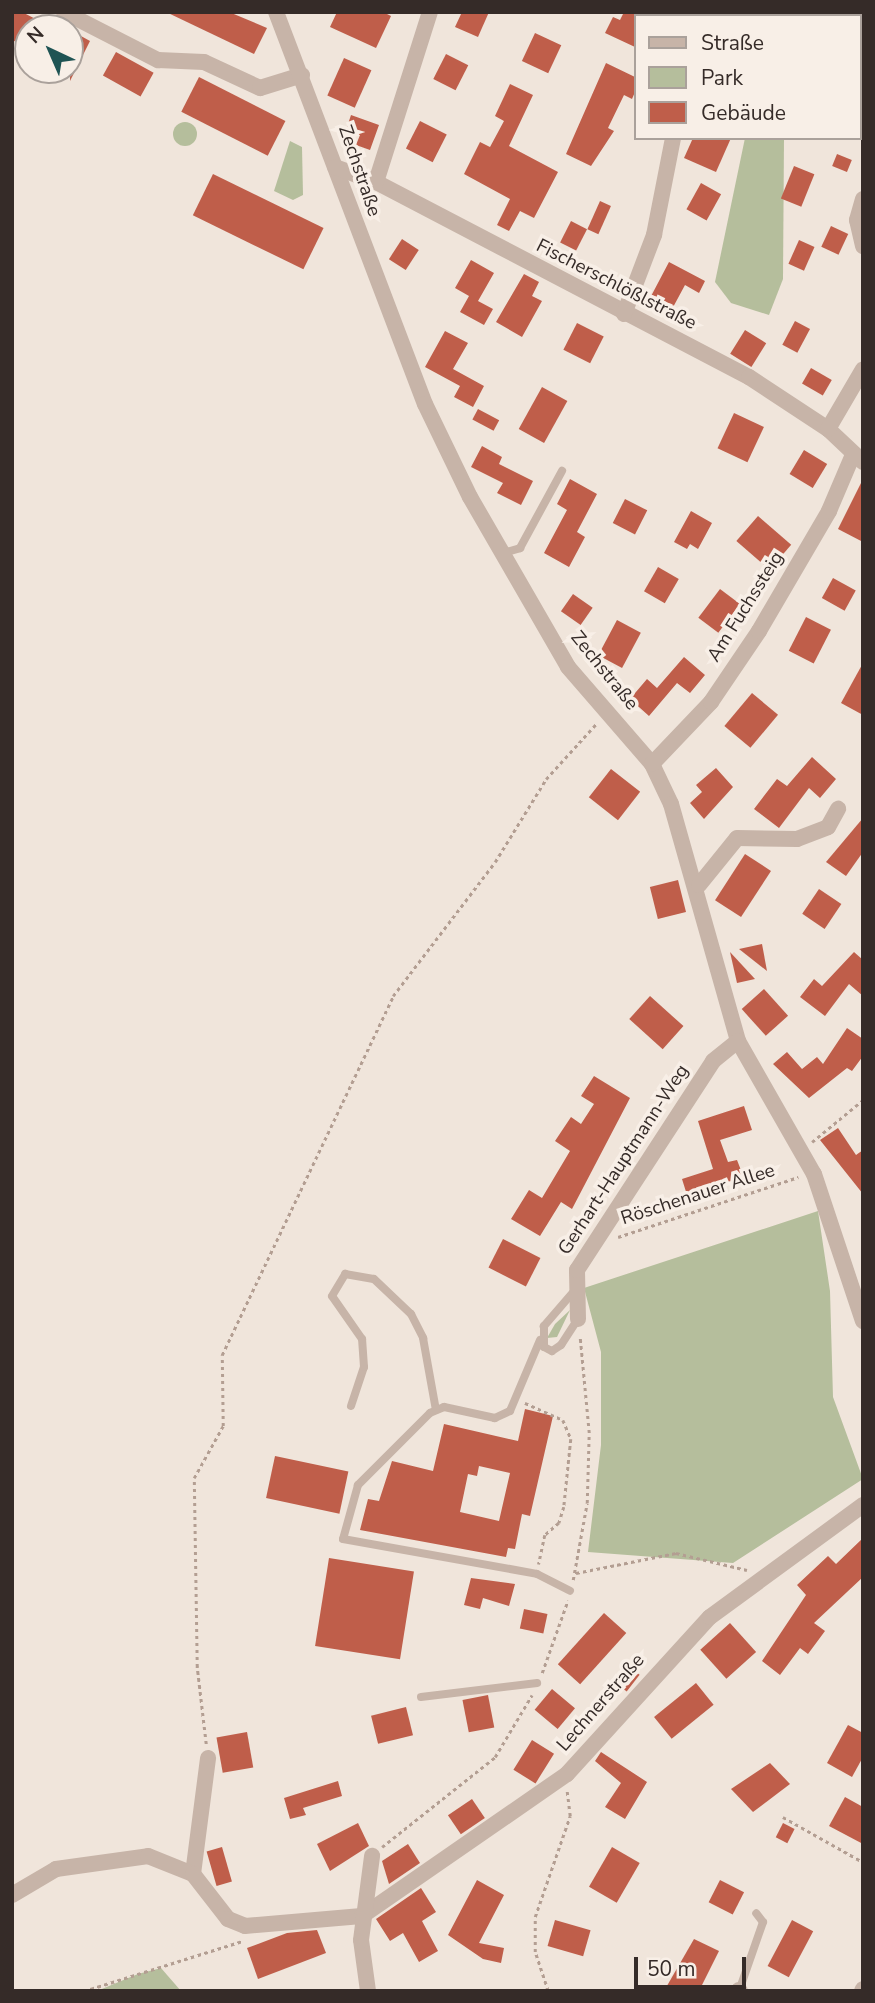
<!DOCTYPE html>
<html>
<head>
<meta charset="utf-8">
<style>
	body { margin:0 }
	#map { position:relative; width:875px; height:2003px; overflow:hidden; background:#f0e5db; font-family:"Nunito Sans",sans-serif }
	div>[style] { position:absolute }
	.green>* { inset:0; background:#b5be9c }
	.round { border-radius:50% }
	.building>* { inset:0; background:#bf5e4a; transform-origin:0 0 }
	.path>* { height:2.5px; margin-top:-1.25px; transform-origin:0; background:repeating-linear-gradient(90deg,#b39e92 0 3.5px,transparent 0 7px) }
	.service>* { height:8px; margin:-4px; padding:0 4px; transform-origin:4px; border-radius:4px; background:#c7b4a8 }
	.minor>* { height:16px; margin:-8px; padding:0 8px; transform-origin:8px; border-radius:8px; background:#c7b4a8 }
	span { translate:-50% -50%; white-space:nowrap; text-align:center; line-height:1.15; -webkit-text-stroke:7px #f8efe7; paint-order:stroke }
	.street-label { font-size:19px; color:#352b28 }
	.frame { position:absolute; inset:0; border:14px solid #352b28; pointer-events:none }
	.legend { position:absolute; left:634px; top:14px; width:228px; height:126px; box-sizing:border-box; background:#f8efe7; border:2px solid #aaa19b; margin:0; padding:9px 12px; list-style:none; font-size:21px; color:#352b28 }
	.legend li { display:flex; align-items:center; gap:14px; height:35px }
	.legend b { width:35px; border:2px solid #aaa19b }
	.north { position:absolute; left:14px; top:14px; width:70px; height:70px; box-sizing:border-box; background:#f8efe7; border:2px solid #aaa19b; border-radius:50%; rotate:316deg; font-size:19px; font-weight:700; line-height:28px; text-align:center; color:#352b28 }
	.north::after { content:''; display:block; margin:auto; width:24px; height:32px; background:#1f5454; clip-path:polygon(50% 0,100% 100%,50% 72%,0 100%) }
	.scale { position:absolute; left:634px; top:1957px; width:112px; height:32px; box-sizing:border-box; border:4px solid #352b28; border-top:0; padding-left:9px; font-size:21px; line-height:24px; white-space:nowrap; color:#352b28; -webkit-text-stroke:5px #f8efe7; paint-order:stroke }
</style>
</head>
<body>
<div id="map">
	<div class="green">
		<i style="clip-path:polygon(773px 12px,863px 12px,863px 18px,772px 16px)"></i>
		<i class="round" style="left:173px;top:122px;width:24px;height:24px"></i>
		<i style="clip-path:polygon(745px 138px,784px 138px,783px 279px,769px 315px,731px 303px,715px 282px)"></i>
		<i style="clip-path:polygon(290px 141px,302px 147px,303px 195px,293px 200px,274px 191px)"></i>
		<i style="clip-path:polygon(818px 1211px,830px 1291px,833px 1397px,863px 1479px,733px 1563px,588px 1552px,601px 1445px,601px 1352px,584px 1288px)"></i>
		<i style="clip-path:polygon(570px 1310px,557px 1337px,547px 1338px,555px 1324px)"></i>
		<i style="clip-path:polygon(161px 1968px,181px 1991px,97px 1991px,138px 1974px)"></i>
	</div>
	<div class="building">
		<i style="clip-path:polygon(12px 12px,22px 12px,53px 28px,28px 28px,25px 46px,12px 40px)"></i>
		<i style="clip-path:polygon(166px 12px,229px 12px,267px 28px,254px 54px)"></i>
		<i style="clip-path:polygon(337px 12px,383px 12px,391px 16px,376px 48px,330px 27px)"></i>
		<i style="clip-path:polygon(462px 12px,489px 12px,478px 37px,455px 27px)"></i>
		<i style="clip-path:polygon(624px 12px,635px 12px,635px 47px,605px 33px,613px 17px,620px 20px)"></i>
		<i style="clip-path:polygon(70px 30px,90px 41px,70px 81px)"></i>
		<i style="left:535px;top:33px;width:29px;height:31px;rotate:25deg"></i>
		<i style="left:116px;top:52px;width:43px;height:27px;rotate:29deg"></i>
		<i style="left:446px;top:54px;width:25px;height:28px;rotate:27deg"></i>
		<i style="left:344px;top:58px;width:30px;height:41px;rotate:24deg"></i>
		<i style="clip-path:polygon(606px 63px,635px 77px,635px 92px,632px 99px,624px 95px,608px 128px,614px 131px,591px 166px,566px 154px)"></i>
		<i style="left:199px;top:77px;width:97px;height:39px;rotate:27deg"></i>
		<i style="clip-path:polygon(510px 84px,533px 95px,509px 146px,558px 172px,534px 218px,520px 211px,509px 231px,497px 225px,510px 199px,464px 174px,480px 142px,490px 147px,504px 121px,495px 116px)"></i>
		<i style="clip-path:polygon(351px 115px,379px 125px,370px 150px,356px 145px,360px 135px,346px 130px)"></i>
		<i style="left:420px;top:121px;width:30px;height:31px;rotate:27deg"></i>
		<i style="clip-path:polygon(693px 138px,731px 138px,716px 172px,684px 158px)"></i>
		<i style="left:837px;top:154px;width:16px;height:13px;rotate:22deg"></i>
		<i style="left:794px;top:166px;width:22px;height:35px;rotate:22deg"></i>
		<i style="left:213px;top:174px;width:123px;height:46px;rotate:26deg"></i>
		<i style="left:701px;top:183px;width:23px;height:30px;rotate:29deg"></i>
		<i style="left:600px;top:201px;width:12px;height:31px;rotate:24deg"></i>
		<i style="left:571px;top:221px;width:18px;height:24px;rotate:27deg"></i>
		<i style="left:831px;top:226px;width:19px;height:23px;rotate:25deg"></i>
		<i style="left:402px;top:239px;width:20px;height:24px;rotate:33deg"></i>
		<i style="left:799px;top:240px;width:17px;height:26px;rotate:24deg"></i>
		<i style="clip-path:polygon(471px 260px,494px 273px,478px 301px,493px 309px,484px 325px,460px 312px,469px 296px,455px 288px)"></i>
		<i style="clip-path:polygon(669px 262px,705px 281px,699px 293px,685px 285px,671px 311px,649px 300px)"></i>
		<i style="clip-path:polygon(524px 274px,539px 282px,532px 296px,542px 301px,522px 337px,496px 322px)"></i>
		<i style="left:795px;top:321px;width:17px;height:27px;rotate:28deg"></i>
		<i style="left:577px;top:323px;width:30px;height:30px;rotate:27deg"></i>
		<i style="left:745px;top:330px;width:25px;height:28px;rotate:32deg"></i>
		<i style="clip-path:polygon(445px 331px,468px 343px,453px 369px,484px 386px,473px 407px,454px 397px,460px 386px,425px 367px)"></i>
		<i style="left:811px;top:368px;width:24px;height:18px;rotate:30deg"></i>
		<i style="left:542px;top:387px;width:29px;height:48px;rotate:29deg"></i>
		<i style="left:478px;top:409px;width:24px;height:12px;rotate:28deg"></i>
		<i style="left:734px;top:413px;width:33px;height:39px;rotate:25deg"></i>
		<i style="clip-path:polygon(482px 446px,502px 457px,499px 464px,533px 481px,521px 505px,497px 493px,503px 483px,471px 467px)"></i>
		<i style="left:804px;top:450px;width:27px;height:28px;rotate:31deg"></i>
		<i style="clip-path:polygon(570px 479px,597px 494px,577px 532px,585px 537px,569px 567px,544px 553px,567px 510px,557px 504px)"></i>
		<i style="clip-path:polygon(863px 479px,863px 542px,838px 529px)"></i>
		<i style="left:625px;top:499px;width:25px;height:27px;rotate:27deg"></i>
		<i style="clip-path:polygon(691px 511px,712px 523px,698px 549px,690px 544px,687px 549px,674px 542px)"></i>
		<i style="left:758px;top:516px;width:44px;height:33px;rotate:41deg"></i>
		<i style="left:658px;top:567px;width:24px;height:28px;rotate:30deg"></i>
		<i style="left:833px;top:578px;width:26px;height:23px;rotate:29deg"></i>
		<i style="left:720px;top:589px;width:25px;height:36px;rotate:37deg"></i>
		<i style="left:573px;top:594px;width:24px;height:21px;rotate:35deg"></i>
		<i style="left:806px;top:617px;width:28px;height:38px;rotate:27deg"></i>
		<i style="left:617px;top:620px;width:27px;height:40px;rotate:28deg"></i>
		<i style="clip-path:polygon(684px 657px,705px 675px,690px 693px,677px 683px,649px 716px,630px 699px,647px 679px,657px 688px)"></i>
		<i style="clip-path:polygon(863px 663px,863px 715px,841px 703px)"></i>
		<i style="left:752px;top:693px;width:34px;height:43px;rotate:40deg"></i>
		<i style="clip-path:polygon(812px 757px,836px 779px,820px 798px,809px 788px,779px 828px,754px 809px,777px 779px,787px 786px)"></i>
		<i style="clip-path:polygon(716px 768px,733px 787px,704px 819px,690px 803px,702px 792px,696px 785px)"></i>
		<i style="left:611px;top:769px;width:37px;height:36px;rotate:38deg"></i>
		<i style="clip-path:polygon(863px 818px,863px 852px,846px 876px,826px 862px)"></i>
		<i style="left:745px;top:854px;width:31px;height:55px;rotate:33deg"></i>
		<i style="left:678px;top:880px;width:33px;height:29px;rotate:76deg"></i>
		<i style="left:819px;top:889px;width:27px;height:30px;rotate:34deg"></i>
		<i style="clip-path:polygon(762px 944px,767px 971px,739px 949px)"></i>
		<i style="clip-path:polygon(730px 952px,755px 979px,737px 983px)"></i>
		<i style="clip-path:polygon(854px 952px,863px 960px,863px 996px,849px 984px,825px 1016px,800px 997px,814px 979px,822px 986px)"></i>
		<i style="left:764px;top:989px;width:36px;height:30px;rotate:48deg"></i>
		<i style="left:650px;top:996px;width:45px;height:31px;rotate:42deg"></i>
		<i style="clip-path:polygon(847px 1028px,863px 1039px,863px 1056px,852px 1071px,847px 1068px,809px 1098px,773px 1064px,787px 1052px,802px 1069px,817px 1057px,823px 1064px)"></i>
		<i style="clip-path:polygon(594px 1076px,630px 1098px,572px 1209px,561px 1202px,540px 1236px,511px 1219px,529px 1190px,542px 1198px,570px 1151px,555px 1141px,571px 1117px,581px 1124px,594px 1104px,581px 1096px)"></i>
		<i style="clip-path:polygon(744px 1106px,752px 1130px,720px 1140px,728px 1162px,737px 1160px,744px 1178px,687px 1195px,682px 1179px,713px 1169px,698px 1121px)"></i>
		<i style="clip-path:polygon(838px 1128px,856px 1155px,863px 1150px,863px 1194px,820px 1140px)"></i>
		<i style="left:503px;top:1239px;width:42px;height:32px;rotate:27deg"></i>
		<i style="clip-path:polygon(evenodd,525px 1409px,553px 1416px,530px 1516px,522px 1514px,515px 1549px,508px 1548px,506px 1557px,360px 1530px,368px 1499px,379px 1501px,392px 1461px,433px 1471px,444px 1424px,518px 1441px,525px 1409px,479px 1466px,510px 1473px,499px 1521px,460px 1512px,468px 1474px,477px 1476px,479px 1466px)"></i>
		<i style="left:275px;top:1456px;width:75px;height:43px;rotate:12deg"></i>
		<i style="clip-path:polygon(863px 1538px,863px 1577px,814px 1623px,825px 1631px,808px 1654px,800px 1648px,780px 1675px,762px 1661px,806px 1595px,797px 1585px,828px 1556px,836px 1564px)"></i>
		<i style="left:329px;top:1558px;width:86px;height:89px;rotate:9deg"></i>
		<i style="clip-path:polygon(471px 1578px,515px 1584px,509px 1606px,483px 1598px,480px 1609px,464px 1605px)"></i>
		<i style="left:524px;top:1609px;width:24px;height:20px;rotate:12deg"></i>
		<i style="left:604px;top:1613px;width:30px;height:69px;rotate:42deg"></i>
		<i style="left:730px;top:1623px;width:39px;height:40px;rotate:48deg"></i>
		<i style="left:627px;top:1665px;width:16px;height:21px;rotate:38deg"></i>
		<i style="left:696px;top:1683px;width:28px;height:54px;rotate:51deg"></i>
		<i style="left:552px;top:1689px;width:30px;height:27px;rotate:40deg"></i>
		<i style="left:488px;top:1695px;width:33px;height:26px;rotate:79deg"></i>
		<i style="left:406px;top:1707px;width:29px;height:36px;rotate:76deg"></i>
		<i style="clip-path:polygon(848px 1725px,863px 1733px,863px 1757px,852px 1777px,827px 1763px)"></i>
		<i style="left:247px;top:1732px;width:36px;height:31px;rotate:80deg"></i>
		<i style="left:532px;top:1740px;width:26px;height:35px;rotate:32deg"></i>
		<i style="clip-path:polygon(601px 1752px,647px 1782px,625px 1819px,605px 1807px,621px 1783px,595px 1761px)"></i>
		<i style="clip-path:polygon(770px 1763px,790px 1784px,753px 1812px,731px 1789px)"></i>
		<i style="clip-path:polygon(338px 1781px,342px 1796px,303px 1808px,306px 1815px,290px 1819px,284px 1798px)"></i>
		<i style="clip-path:polygon(845px 1797px,863px 1807px,863px 1844px,829px 1826px)"></i>
		<i style="left:472px;top:1799px;width:23px;height:29px;rotate:56deg"></i>
		<i style="clip-path:polygon(358px 1823px,369px 1846px,330px 1871px,317px 1844px)"></i>
		<i style="left:783px;top:1823px;width:13px;height:16px;rotate:27deg"></i>
		<i style="clip-path:polygon(408px 1844px,420px 1863px,389px 1884px,382px 1861px)"></i>
		<i style="left:222px;top:1847px;width:36px;height:16px;rotate:74deg"></i>
		<i style="left:612px;top:1847px;width:32px;height:46px;rotate:30deg"></i>
		<i style="clip-path:polygon(477px 1880px,504px 1895px,479px 1943px,504px 1948px,501px 1963px,483px 1959px,448px 1935px)"></i>
		<i style="left:720px;top:1880px;width:27px;height:25px;rotate:27deg"></i>
		<i style="clip-path:polygon(421px 1888px,436px 1912px,422px 1921px,438px 1951px,419px 1962px,403px 1933px,390px 1941px,376px 1919px)"></i>
		<i style="left:555px;top:1920px;width:37px;height:27px;rotate:16deg"></i>
		<i style="left:792px;top:1920px;width:24px;height:52px;rotate:28deg"></i>
		<i style="clip-path:polygon(317px 1930px,326px 1953px,258px 1979px,247px 1948px,287px 1933px)"></i>
		<i style="clip-path:polygon(694px 1939px,719px 1951px,699px 1991px,664px 1991px)"></i>
	</div>
	<div class="path">
		<i style="left:812px;top:1142px;width:66px;rotate:-39.5deg"></i>
		<i style="left:618px;top:1237px;width:190px;rotate:-18.4deg"></i>
		<i style="left:525px;top:1403px;width:42px;rotate:24.1deg"></i>
		<i style="left:563px;top:1420px;width:21px;rotate:67deg"></i>
		<i style="left:571px;top:1439px;width:68px;rotate:95.9deg"></i>
		<i style="left:564px;top:1507px;width:17px;rotate:107deg"></i>
		<i style="left:559px;top:1523px;width:18px;rotate:139deg"></i>
		<i style="left:545px;top:1535px;width:30px;rotate:102deg"></i>
		<i style="left:576px;top:1573px;width:102px;rotate:-11.3deg"></i>
		<i style="left:676px;top:1553px;width:73px;rotate:13.5deg"></i>
		<i style="left:573px;top:1580px;width:78px;rotate:-79.7deg"></i>
		<i style="left:587px;top:1503px;width:70px;rotate:-88.4deg"></i>
		<i style="left:589px;top:1433px;width:96px;rotate:-95.4deg"></i>
		<i style="left:542px;top:1673px;width:77px;rotate:-70.4deg"></i>
		<i style="left:206px;top:1744px;width:78px;rotate:-96.7deg"></i>
		<i style="left:197px;top:1667px;width:189px;rotate:-90.9deg"></i>
		<i style="left:194px;top:1478px;width:60px;rotate:-60.9deg"></i>
		<i style="left:223px;top:1426px;width:71px;rotate:-90.8deg"></i>
		<i style="left:222px;top:1355px;width:398px;rotate:-64.5deg"></i>
		<i style="left:393px;top:996px;width:168px;rotate:-52.7deg"></i>
		<i style="left:495px;top:862px;width:97px;rotate:-58.4deg"></i>
		<i style="left:546px;top:779px;width:76px;rotate:-47.7deg"></i>
		<i style="left:783px;top:1817px;width:92px;rotate:29.4deg"></i>
		<i style="left:382px;top:1847px;width:144px;rotate:-38.5deg"></i>
		<i style="left:495px;top:1757px;width:72px;rotate:-59.2deg"></i>
		<i style="left:84px;top:1991px;width:167px;rotate:-17.5deg"></i>
		<i style="left:548px;top:1991px;width:41px;rotate:-108.4deg"></i>
		<i style="left:535px;top:1952px;width:35px;rotate:-90deg"></i>
		<i style="left:535px;top:1917px;width:107px;rotate:-70.9deg"></i>
		<i style="left:570px;top:1816px;width:26px;rotate:-97deg"></i>
	</div>
	<div class="service">
		<i style="left:503px;top:553px;width:18px;rotate:-16deg"></i>
		<i style="left:520px;top:548px;width:88px;rotate:-61.4deg"></i>
		<i style="left:575px;top:1290px;width:48px;rotate:130.7deg"></i>
		<i style="left:544px;top:1326px;width:21px;rotate:90deg"></i>
		<i style="left:544px;top:1347px;width:9px;rotate:27deg"></i>
		<i style="left:552px;top:1351px;width:11px;rotate:-34deg"></i>
		<i style="left:561px;top:1345px;width:31px;rotate:-57deg"></i>
		<i style="left:540px;top:1340px;width:77px;rotate:112.9deg"></i>
		<i style="left:510px;top:1411px;width:17px;rotate:155deg"></i>
		<i style="left:495px;top:1418px;width:52px;rotate:-167.8deg"></i>
		<i style="left:444px;top:1407px;width:15px;rotate:157deg"></i>
		<i style="left:430px;top:1413px;width:102px;rotate:135deg"></i>
		<i style="left:358px;top:1485px;width:56px;rotate:105.5deg"></i>
		<i style="left:343px;top:1539px;width:197px;rotate:10.2deg"></i>
		<i style="left:537px;top:1574px;width:37px;rotate:27deg"></i>
		<i style="left:351px;top:1406px;width:41px;rotate:-71.6deg"></i>
		<i style="left:364px;top:1367px;width:28px;rotate:-94deg"></i>
		<i style="left:362px;top:1339px;width:52px;rotate:-124.9deg"></i>
		<i style="left:332px;top:1296px;width:26px;rotate:-59deg"></i>
		<i style="left:345px;top:1274px;width:29px;rotate:10deg"></i>
		<i style="left:374px;top:1279px;width:51px;rotate:43.4deg"></i>
		<i style="left:411px;top:1314px;width:27px;rotate:63deg"></i>
		<i style="left:423px;top:1338px;width:73px;rotate:79.8deg"></i>
		<i style="left:421px;top:1697px;width:117px;rotate:-6.9deg"></i>
		<i style="left:739px;top:1991px;width:73px;rotate:-70.8deg"></i>
		<i style="left:763px;top:1922px;width:11px;rotate:-128deg"></i>
	</div>
	<div class="minor">
		<i style="left:64px;top:12px;width:106px;rotate:27.1deg"></i>
		<i style="left:158px;top:60px;width:46px;rotate:2.5deg"></i>
		<i style="left:204px;top:62px;width:62px;rotate:24.9deg"></i>
		<i style="left:260px;top:88px;width:44px;rotate:-17.2deg"></i>
		<i style="left:276px;top:12px;width:419px;rotate:69.2deg"></i>
		<i style="left:425px;top:404px;width:103px;rotate:64.2deg"></i>
		<i style="left:470px;top:497px;width:196px;rotate:60deg"></i>
		<i style="left:568px;top:667px;width:128px;rotate:49.1deg"></i>
		<i style="left:652px;top:764px;width:44px;rotate:64.6deg"></i>
		<i style="left:671px;top:804px;width:246px;rotate:74.2deg"></i>
		<i style="left:738px;top:1041px;width:153px;rotate:60.3deg"></i>
		<i style="left:814px;top:1174px;width:155px;rotate:71.6deg"></i>
		<i style="left:684px;top:12px;width:4px;rotate:63deg"></i>
		<i style="left:335px;top:167px;width:44px;rotate:20.1deg"></i>
		<i style="left:376px;top:182px;width:421px;rotate:27.6deg"></i>
		<i style="left:749px;top:377px;width:95px;rotate:33.4deg"></i>
		<i style="left:828px;top:429px;width:48px;rotate:43.3deg"></i>
		<i style="left:376px;top:182px;width:178px;rotate:-72.4deg"></i>
		<i style="left:863px;top:199px;width:22px;rotate:106deg"></i>
		<i style="left:857px;top:220px;width:27px;rotate:77deg"></i>
		<i style="left:624px;top:314px;width:85px;rotate:-69.2deg"></i>
		<i style="left:654px;top:235px;width:99px;rotate:-78.9deg"></i>
		<i style="left:828px;top:429px;width:69px;rotate:-59.7deg"></i>
		<i style="left:652px;top:764px;width:86px;rotate:-46.4deg"></i>
		<i style="left:711px;top:702px;width:86px;rotate:-55.9deg"></i>
		<i style="left:759px;top:631px;width:139px;rotate:-59.7deg"></i>
		<i style="left:829px;top:511px;width:59px;rotate:-66.9deg"></i>
		<i style="left:699px;top:885px;width:60px;rotate:-51deg"></i>
		<i style="left:737px;top:838px;width:60px;rotate:1deg"></i>
		<i style="left:797px;top:839px;width:33px;rotate:-21deg"></i>
		<i style="left:828px;top:827px;width:21px;rotate:-61deg"></i>
		<i style="left:578px;top:1319px;width:49px;rotate:-91.2deg"></i>
		<i style="left:577px;top:1270px;width:249px;rotate:-56.9deg"></i>
		<i style="left:713px;top:1061px;width:32px;rotate:-39deg"></i>
		<i style="left:193px;top:1874px;width:117px;rotate:-82.6deg"></i>
		<i style="left:12px;top:1895px;width:51px;rotate:-30.6deg"></i>
		<i style="left:56px;top:1869px;width:93px;rotate:-8deg"></i>
		<i style="left:148px;top:1856px;width:48px;rotate:21.8deg"></i>
		<i style="left:193px;top:1874px;width:57px;rotate:52.1deg"></i>
		<i style="left:228px;top:1919px;width:18px;rotate:22deg"></i>
		<i style="left:245px;top:1926px;width:117px;rotate:-4.9deg"></i>
		<i style="left:362px;top:1916px;width:249px;rotate:-34.7deg"></i>
		<i style="left:567px;top:1774px;width:212px;rotate:-47.7deg"></i>
		<i style="left:710px;top:1617px;width:190px;rotate:-36.2deg"></i>
		<i style="left:739px;top:1990px;width:1px;rotate:45deg"></i>
		<i style="left:368px;top:1991px;width:51px;rotate:-97.8deg"></i>
		<i style="left:361px;top:1940px;width:85px;rotate:-82.5deg"></i>
		<i style="left:862px;top:1991px;width:2px;rotate:-63deg"></i>
	</div>
	<div class="street-label">
		<span style="left:359px;top:171px;rotate:71deg">Zechstraße</span>
		<span style="left:616px;top:285px;rotate:27deg">Fischerschlößlstraße</span>
		<span style="left:746px;top:607px;rotate:-58deg">Am Fuchssteig</span>
		<span style="left:604px;top:671px;rotate:51deg">Zechstraße</span>
		<span style="left:624px;top:1160px;rotate:-57deg">Gerhart-Hauptmann-Weg</span>
		<span style="left:698px;top:1195px;rotate:-18deg">Röschenauer Allee</span>
		<span style="left:601px;top:1703px;rotate:-49deg">Lechnerstraße</span>
	</div>
	<div class="frame"></div>
	<ul class="legend">
	<li><b style="height:9px;background:#c7b4a8"></b>Straße</li>
	<li><b style="height:19px;background:#b5be9c"></b>Park</li>
	<li><b style="height:19px;background:#bf5e4a"></b>Gebäude</li>
	</ul>
	<div class="north">N</div>
	<div class="scale">50 m</div>
</div>
</body>
</html>
